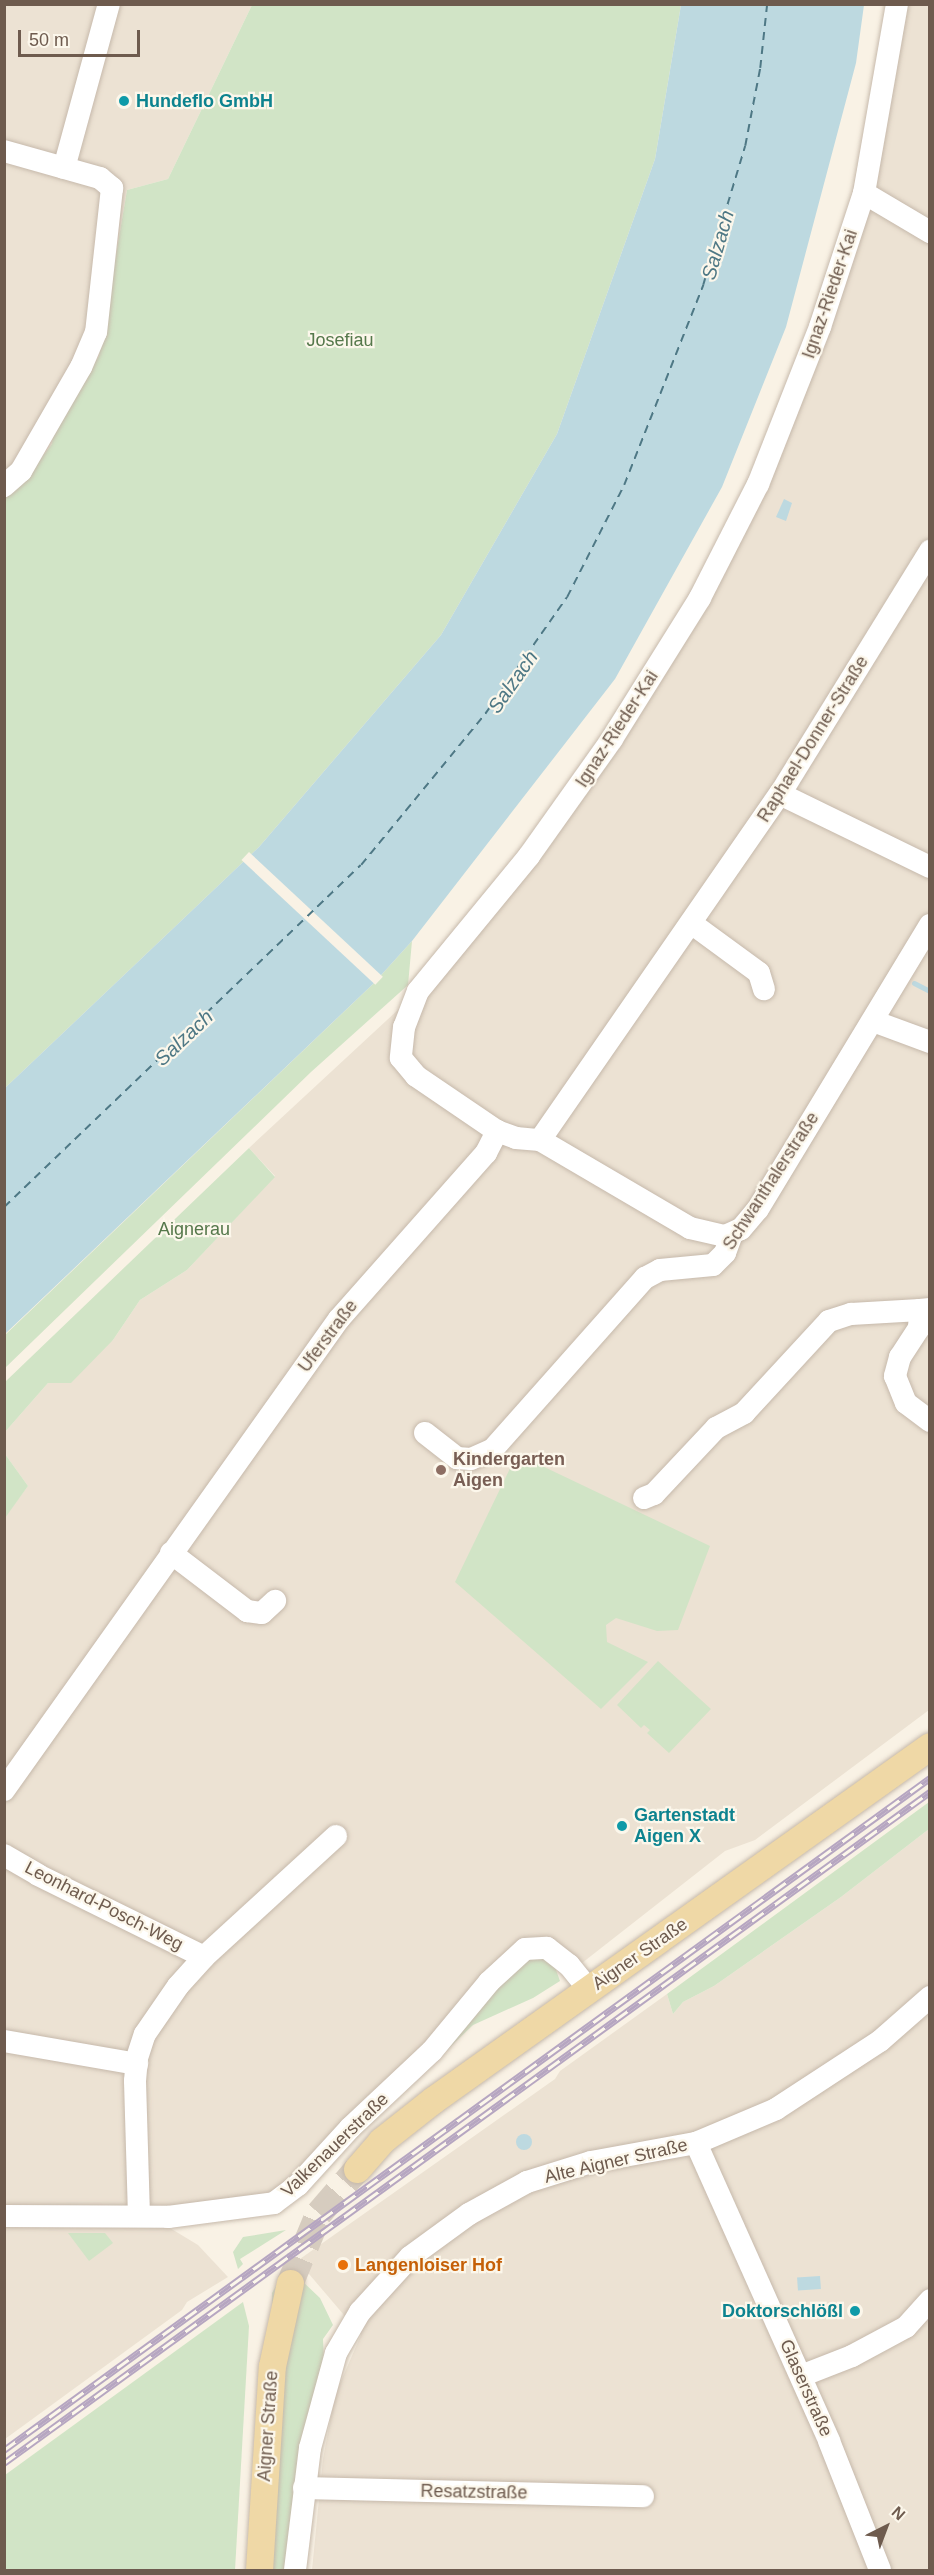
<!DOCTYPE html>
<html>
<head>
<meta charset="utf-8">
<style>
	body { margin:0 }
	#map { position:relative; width:934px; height:2575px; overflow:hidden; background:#f9f2e5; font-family:Arial,sans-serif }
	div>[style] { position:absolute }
	.residential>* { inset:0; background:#ece2d3 }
	.green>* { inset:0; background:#d1e4c6 }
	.water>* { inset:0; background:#bdd9e0; transform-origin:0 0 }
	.round { border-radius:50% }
	.pier>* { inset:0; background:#f9f2e5; transform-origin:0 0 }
	.stream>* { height:5px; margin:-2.5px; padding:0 2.5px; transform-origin:2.5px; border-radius:2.5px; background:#bdd9e0 }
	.ferry>* { height:1.5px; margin-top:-0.75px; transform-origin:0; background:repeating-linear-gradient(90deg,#4e7885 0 8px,transparent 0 14px) }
	.major-tunnel>* { height:27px; margin-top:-13.5px; transform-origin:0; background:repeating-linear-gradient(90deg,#d6ccbf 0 27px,transparent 0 41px) }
	.roads { filter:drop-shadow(0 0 2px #c6b9ab) drop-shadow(0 0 2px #c6b9ab) }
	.minor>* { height:22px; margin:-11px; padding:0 11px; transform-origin:11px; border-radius:11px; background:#fff }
	.major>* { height:27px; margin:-13.5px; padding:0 13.5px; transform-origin:13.5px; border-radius:13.5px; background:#efd8a6 }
	.rail>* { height:7px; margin-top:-3.5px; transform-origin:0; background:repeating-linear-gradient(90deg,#fcf7eb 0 14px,#b6a6c1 0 28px); box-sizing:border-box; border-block:2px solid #b6a6c1 }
	.dots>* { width:16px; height:16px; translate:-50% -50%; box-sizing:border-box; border:3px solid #fcf7eb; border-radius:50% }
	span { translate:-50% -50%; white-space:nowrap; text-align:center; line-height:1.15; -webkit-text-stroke:4.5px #fcf7eb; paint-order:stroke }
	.culture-label { font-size:18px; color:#0d838f; font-weight:700 }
	.left { translate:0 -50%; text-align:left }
	.right { translate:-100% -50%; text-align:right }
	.street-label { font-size:18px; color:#6e5b4e }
	.park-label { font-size:18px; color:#55784b }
	.education-label { font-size:18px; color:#785e54; font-weight:700 }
	.food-label { font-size:18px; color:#c56008; font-weight:700 }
	.water-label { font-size:20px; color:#4e7885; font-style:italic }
	.frame { position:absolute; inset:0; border:6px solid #6e5b4e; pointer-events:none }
	.north { position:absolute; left:856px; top:2497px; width:60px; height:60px; -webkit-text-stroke:4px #fcf7eb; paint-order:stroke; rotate:42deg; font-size:16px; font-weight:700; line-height:24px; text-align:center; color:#6e5b4e }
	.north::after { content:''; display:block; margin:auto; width:21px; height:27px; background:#6e5b4e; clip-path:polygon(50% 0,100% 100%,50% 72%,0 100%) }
	.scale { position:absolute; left:18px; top:30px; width:122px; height:27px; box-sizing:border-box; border:3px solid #6e5b4e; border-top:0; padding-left:8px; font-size:18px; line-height:21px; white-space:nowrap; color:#6e5b4e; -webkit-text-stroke:4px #fcf7eb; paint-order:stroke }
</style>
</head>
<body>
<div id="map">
	<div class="residential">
		<i style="clip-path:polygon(4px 5px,252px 5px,168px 179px,127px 190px,99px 356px,54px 421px,52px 444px,24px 480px,4px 491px)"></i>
		<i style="clip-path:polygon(889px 5px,929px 5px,929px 1710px,755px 1840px,725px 1851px,582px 1963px,568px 1952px,475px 1992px,279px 2194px,165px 2225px,198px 2245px,228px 2277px,187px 2302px,182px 2310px,5px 2439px,4px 1518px,28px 1486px,5px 1454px,5px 1432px,48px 1383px,113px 1340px,140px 1300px,187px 1270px,275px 1176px,249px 1148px,428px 982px,709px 592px,835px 279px)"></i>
		<i style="clip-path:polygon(929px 1829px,929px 2570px,312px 2570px,323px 2459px,335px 2395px,361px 2335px,309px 2274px,290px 2266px,555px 2079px,560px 2071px,667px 1994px,673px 2014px,683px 2002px,714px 1986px,841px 1897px)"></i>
	</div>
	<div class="green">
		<i style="clip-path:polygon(252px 5px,681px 5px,655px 159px,557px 434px,441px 635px,259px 847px,5px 1088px,5px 491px,24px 480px,52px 444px,54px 421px,99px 356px,127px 190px,168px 179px)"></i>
		<i style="clip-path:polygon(412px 941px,408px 985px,311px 1072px,5px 1368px,5px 1335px,373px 984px)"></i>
		<i style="clip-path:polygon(249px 1148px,275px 1177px,187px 1270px,140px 1300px,113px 1340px,71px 1383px,48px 1383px,5px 1432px,5px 1382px)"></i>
		<i style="clip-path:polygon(5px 1454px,28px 1486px,5px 1518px,4px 1518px)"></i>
		<i style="clip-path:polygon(517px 1454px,710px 1546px,678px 1630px,657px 1631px,616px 1618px,606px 1625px,607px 1642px,648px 1662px,601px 1709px,455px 1582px)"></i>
		<i style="clip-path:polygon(658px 1661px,711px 1709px,669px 1753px,647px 1733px,650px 1730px,644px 1725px,641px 1728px,617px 1705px)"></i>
		<i style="clip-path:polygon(929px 1802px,929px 1829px,841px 1897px,714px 1986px,683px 2002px,673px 2014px,667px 1994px)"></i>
		<i style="clip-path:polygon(544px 1958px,555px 1967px,560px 1981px,533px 1998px,473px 2025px,334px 2159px,310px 2188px,332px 2158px,512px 1970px,526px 1959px)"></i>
		<i style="clip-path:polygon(286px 2230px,240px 2259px,243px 2264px,238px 2269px,233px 2252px,243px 2237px)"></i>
		<i style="clip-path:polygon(68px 2233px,105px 2233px,113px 2243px,89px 2261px)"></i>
		<i style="clip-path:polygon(301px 2280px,320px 2298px,333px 2325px,323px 2339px,324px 2362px,287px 2570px,272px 2570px,272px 2293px,276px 2286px)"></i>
		<i style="clip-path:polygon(243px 2302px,249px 2326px,235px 2570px,5px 2570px,5px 2475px)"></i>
	</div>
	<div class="water">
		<i style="clip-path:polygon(681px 5px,864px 5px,856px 63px,786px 327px,722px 487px,615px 679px,412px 941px,373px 984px,5px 1334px,5px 1088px,259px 847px,441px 635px,557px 434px,655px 159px)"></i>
		<i style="clip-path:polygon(784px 499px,792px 503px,786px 521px,776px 517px)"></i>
		<i class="round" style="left:516px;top:2134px;width:16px;height:16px"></i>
		<i style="left:820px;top:2276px;width:13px;height:23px;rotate:86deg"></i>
	</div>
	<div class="pier">
		<i style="left:249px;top:852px;width:183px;height:11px;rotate:43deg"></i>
	</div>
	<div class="stream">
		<i style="left:914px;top:983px;width:18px;rotate:27deg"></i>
	</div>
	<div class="ferry">
		<i style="left:4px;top:1207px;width:494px;rotate:-43.8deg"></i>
		<i style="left:361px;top:865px;width:195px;rotate:-50.6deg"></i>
		<i style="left:485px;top:714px;width:143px;rotate:-55deg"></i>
		<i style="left:567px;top:597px;width:126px;rotate:-63deg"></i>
		<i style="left:624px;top:485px;width:215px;rotate:-68.4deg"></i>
		<i style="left:703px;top:285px;width:145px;rotate:-73.2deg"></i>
		<i style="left:745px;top:146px;width:79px;rotate:-79.1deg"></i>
		<i style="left:760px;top:68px;width:64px;rotate:-83.8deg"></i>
	</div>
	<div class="major-tunnel">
		<i style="left:290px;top:2283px;width:76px;rotate:-67.5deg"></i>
		<i style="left:319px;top:2213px;width:58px;rotate:-49.2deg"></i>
	</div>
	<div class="roads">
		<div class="minor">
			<i style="left:897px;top:4px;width:192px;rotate:99.9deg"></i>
			<i style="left:864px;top:193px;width:141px;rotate:108.2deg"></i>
			<i style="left:820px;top:327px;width:169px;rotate:111.5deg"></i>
			<i style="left:758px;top:484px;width:128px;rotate:117deg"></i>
			<i style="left:700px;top:598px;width:166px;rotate:122deg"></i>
			<i style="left:612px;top:739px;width:143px;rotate:125.4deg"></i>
			<i style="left:529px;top:856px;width:175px;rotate:129.4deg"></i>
			<i style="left:418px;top:991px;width:39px;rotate:111deg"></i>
			<i style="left:404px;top:1027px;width:31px;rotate:96deg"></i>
			<i style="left:401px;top:1058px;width:23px;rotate:50deg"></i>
			<i style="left:416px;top:1076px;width:98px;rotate:34.2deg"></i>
			<i style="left:497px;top:1131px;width:20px;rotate:20deg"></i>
			<i style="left:516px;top:1138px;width:24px;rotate:5deg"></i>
			<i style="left:540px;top:1140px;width:174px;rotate:30.4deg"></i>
			<i style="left:690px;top:1228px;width:36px;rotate:13deg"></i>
			<i style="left:725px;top:1236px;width:17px;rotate:-24deg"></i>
			<i style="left:741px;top:1229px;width:26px;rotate:-50deg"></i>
			<i style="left:758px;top:1209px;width:332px;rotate:-58.8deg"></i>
			<i style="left:4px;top:151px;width:100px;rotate:15.7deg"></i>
			<i style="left:100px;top:178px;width:16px;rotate:40deg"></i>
			<i style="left:112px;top:188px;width:145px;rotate:96.3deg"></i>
			<i style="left:96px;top:332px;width:38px;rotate:113deg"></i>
			<i style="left:81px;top:367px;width:120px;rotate:120deg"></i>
			<i style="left:21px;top:471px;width:23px;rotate:139deg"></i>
			<i style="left:64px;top:168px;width:170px;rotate:-74.7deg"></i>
			<i style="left:864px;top:193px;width:77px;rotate:30.6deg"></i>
			<i style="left:780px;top:794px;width:167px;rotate:26deg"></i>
			<i style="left:691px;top:923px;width:84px;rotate:36.3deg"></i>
			<i style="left:759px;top:973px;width:17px;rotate:73deg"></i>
			<i style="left:873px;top:1021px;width:61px;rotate:20.2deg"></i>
			<i style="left:540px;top:1140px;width:421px;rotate:-55.3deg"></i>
			<i style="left:780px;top:794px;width:286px;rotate:-58.3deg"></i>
			<i style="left:930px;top:1309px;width:10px;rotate:174deg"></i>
			<i style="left:920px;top:1310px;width:18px;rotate:93deg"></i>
			<i style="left:919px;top:1328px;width:35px;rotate:123deg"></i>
			<i style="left:900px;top:1357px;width:20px;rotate:105deg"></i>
			<i style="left:895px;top:1376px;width:29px;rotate:68deg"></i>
			<i style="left:906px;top:1403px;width:30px;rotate:37deg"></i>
			<i style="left:425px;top:1433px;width:41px;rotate:38deg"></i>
			<i style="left:457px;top:1458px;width:14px;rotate:4deg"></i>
			<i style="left:471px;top:1459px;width:24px;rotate:-24deg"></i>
			<i style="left:493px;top:1449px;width:229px;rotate:-48.4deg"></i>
			<i style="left:645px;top:1278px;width:17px;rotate:-28deg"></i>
			<i style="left:660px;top:1270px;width:53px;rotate:-5.4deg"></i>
			<i style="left:713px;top:1265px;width:17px;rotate:-45deg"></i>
			<i style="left:725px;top:1253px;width:20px;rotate:-70deg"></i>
			<i style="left:644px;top:1498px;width:11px;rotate:-22deg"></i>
			<i style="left:654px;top:1494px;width:91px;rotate:-46.8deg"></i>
			<i style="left:716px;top:1428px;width:32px;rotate:-28deg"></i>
			<i style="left:744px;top:1413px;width:125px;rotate:-47.3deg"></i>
			<i style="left:829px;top:1321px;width:23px;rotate:-18deg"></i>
			<i style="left:851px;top:1314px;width:69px;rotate:-3.3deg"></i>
			<i style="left:171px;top:1553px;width:96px;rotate:37.3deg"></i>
			<i style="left:247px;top:1611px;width:15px;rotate:8deg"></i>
			<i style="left:262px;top:1613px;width:18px;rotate:-43deg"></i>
			<i style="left:4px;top:1790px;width:578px;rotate:-54.58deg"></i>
			<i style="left:339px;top:1319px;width:222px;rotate:-48.5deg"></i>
			<i style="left:486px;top:1153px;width:25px;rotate:-63deg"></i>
			<i style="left:4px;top:1855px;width:39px;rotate:30deg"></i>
			<i style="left:38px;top:1875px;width:185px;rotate:26.3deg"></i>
			<i style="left:4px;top:2041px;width:135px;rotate:9.8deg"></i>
			<i style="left:696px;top:2143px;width:326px;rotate:65.9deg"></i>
			<i style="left:829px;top:2441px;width:139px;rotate:68.4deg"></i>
			<i style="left:4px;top:2216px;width:164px;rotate:0.3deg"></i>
			<i style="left:168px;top:2217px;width:107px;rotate:-7.5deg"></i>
			<i style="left:274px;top:2203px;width:30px;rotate:-37deg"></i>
			<i style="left:298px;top:2185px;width:77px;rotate:-47.6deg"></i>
			<i style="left:350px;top:2128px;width:112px;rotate:-43.2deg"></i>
			<i style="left:432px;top:2051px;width:89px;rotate:-50.4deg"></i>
			<i style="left:489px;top:1982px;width:49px;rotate:-42.5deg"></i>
			<i style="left:525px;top:1949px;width:22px;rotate:-3deg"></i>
			<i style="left:547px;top:1948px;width:28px;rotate:38deg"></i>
			<i style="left:569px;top:1965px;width:32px;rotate:51deg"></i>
			<i style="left:139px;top:2216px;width:135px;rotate:-91.7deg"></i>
			<i style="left:135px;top:2081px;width:23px;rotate:-85deg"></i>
			<i style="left:137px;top:2058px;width:25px;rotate:-72deg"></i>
			<i style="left:145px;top:2034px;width:58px;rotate:-55.5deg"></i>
			<i style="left:178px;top:1986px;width:39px;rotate:-48deg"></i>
			<i style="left:204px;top:1957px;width:179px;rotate:-42.5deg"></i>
			<i style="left:801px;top:2376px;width:55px;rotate:-21.4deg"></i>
			<i style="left:852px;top:2356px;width:61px;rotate:-28.2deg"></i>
			<i style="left:906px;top:2327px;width:36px;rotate:-48deg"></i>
			<i style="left:304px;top:2488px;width:339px;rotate:1.4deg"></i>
			<i style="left:295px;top:2570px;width:123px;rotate:-83deg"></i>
			<i style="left:310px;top:2448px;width:98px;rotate:-74.7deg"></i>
			<i style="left:336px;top:2353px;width:48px;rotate:-59.7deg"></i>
			<i style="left:360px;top:2312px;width:74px;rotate:-47.7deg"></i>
			<i style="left:410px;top:2257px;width:73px;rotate:-36.1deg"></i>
			<i style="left:469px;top:2214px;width:66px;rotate:-28.9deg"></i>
			<i style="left:527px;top:2182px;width:67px;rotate:-17.4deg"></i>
			<i style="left:591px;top:2162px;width:107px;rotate:-10.3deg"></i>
			<i style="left:696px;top:2143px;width:87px;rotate:-23deg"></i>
			<i style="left:776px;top:2109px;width:124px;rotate:-33.2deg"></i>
			<i style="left:880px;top:2041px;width:67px;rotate:-41.3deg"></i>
		</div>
		<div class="major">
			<i style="left:357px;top:2169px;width:37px;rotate:-49deg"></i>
			<i style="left:381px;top:2141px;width:66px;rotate:-38.3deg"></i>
			<i style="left:433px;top:2100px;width:610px;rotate:-35.46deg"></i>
			<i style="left:259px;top:2570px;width:204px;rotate:-86.4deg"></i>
			<i style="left:272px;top:2366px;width:85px;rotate:-77.8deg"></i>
		</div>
	</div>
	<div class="rail">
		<i style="left:4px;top:2450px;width:1144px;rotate:-35.97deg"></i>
		<i style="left:4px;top:2463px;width:1144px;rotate:-35.93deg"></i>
	</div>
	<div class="dots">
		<i style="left:124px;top:101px;background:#0f9aa8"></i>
		<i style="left:441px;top:1470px;background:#8d6e63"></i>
		<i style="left:622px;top:1826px;background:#0f9aa8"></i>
		<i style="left:343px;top:2265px;background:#e8710a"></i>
		<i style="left:855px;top:2311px;background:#0f9aa8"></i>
	</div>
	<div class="culture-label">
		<span class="left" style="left:136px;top:101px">Hundeflo GmbH</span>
		<span class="left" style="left:634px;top:1826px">Gartenstadt<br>Aigen X</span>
		<span class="right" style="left:843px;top:2311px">Doktorschlößl</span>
	</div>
	<div class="street-label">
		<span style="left:830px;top:294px;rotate:-71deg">Ignaz-Rieder-Kai</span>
		<span style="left:617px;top:729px;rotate:-57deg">Ignaz-Rieder-Kai</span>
		<span style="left:813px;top:739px;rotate:-58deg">Raphael-Donner-Straße</span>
		<span style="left:771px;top:1181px;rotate:-57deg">Schwanthalerstraße</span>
		<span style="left:328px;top:1336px;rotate:-53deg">Uferstraße</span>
		<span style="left:104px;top:1906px;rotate:27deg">Leonhard-Posch-Weg</span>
		<span style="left:640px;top:1954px;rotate:-35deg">Aigner Straße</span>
		<span style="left:335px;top:2145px;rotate:-44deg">Valkenauerstraße</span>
		<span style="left:616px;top:2161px;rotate:-13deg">Alte Aigner Straße</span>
		<span style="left:806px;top:2388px;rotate:66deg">Glaserstraße</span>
		<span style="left:268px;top:2426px;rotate:-86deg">Aigner Straße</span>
		<span style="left:474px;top:2492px;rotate:1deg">Resatzstraße</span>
	</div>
	<div class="park-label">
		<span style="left:340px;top:340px">Josefiau</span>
		<span style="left:194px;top:1229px">Aignerau</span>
	</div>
	<div class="education-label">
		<span class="left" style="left:453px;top:1470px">Kindergarten<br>Aigen</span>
	</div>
	<div class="food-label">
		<span class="left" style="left:355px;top:2265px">Langenloiser Hof</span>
	</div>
	<div class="water-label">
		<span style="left:718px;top:245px;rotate:-74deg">Salzach</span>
		<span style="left:513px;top:682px;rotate:-55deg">Salzach</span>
		<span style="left:184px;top:1038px;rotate:-43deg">Salzach</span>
	</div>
	<div class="frame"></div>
	<div class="north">N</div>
	<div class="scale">50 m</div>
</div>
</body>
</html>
